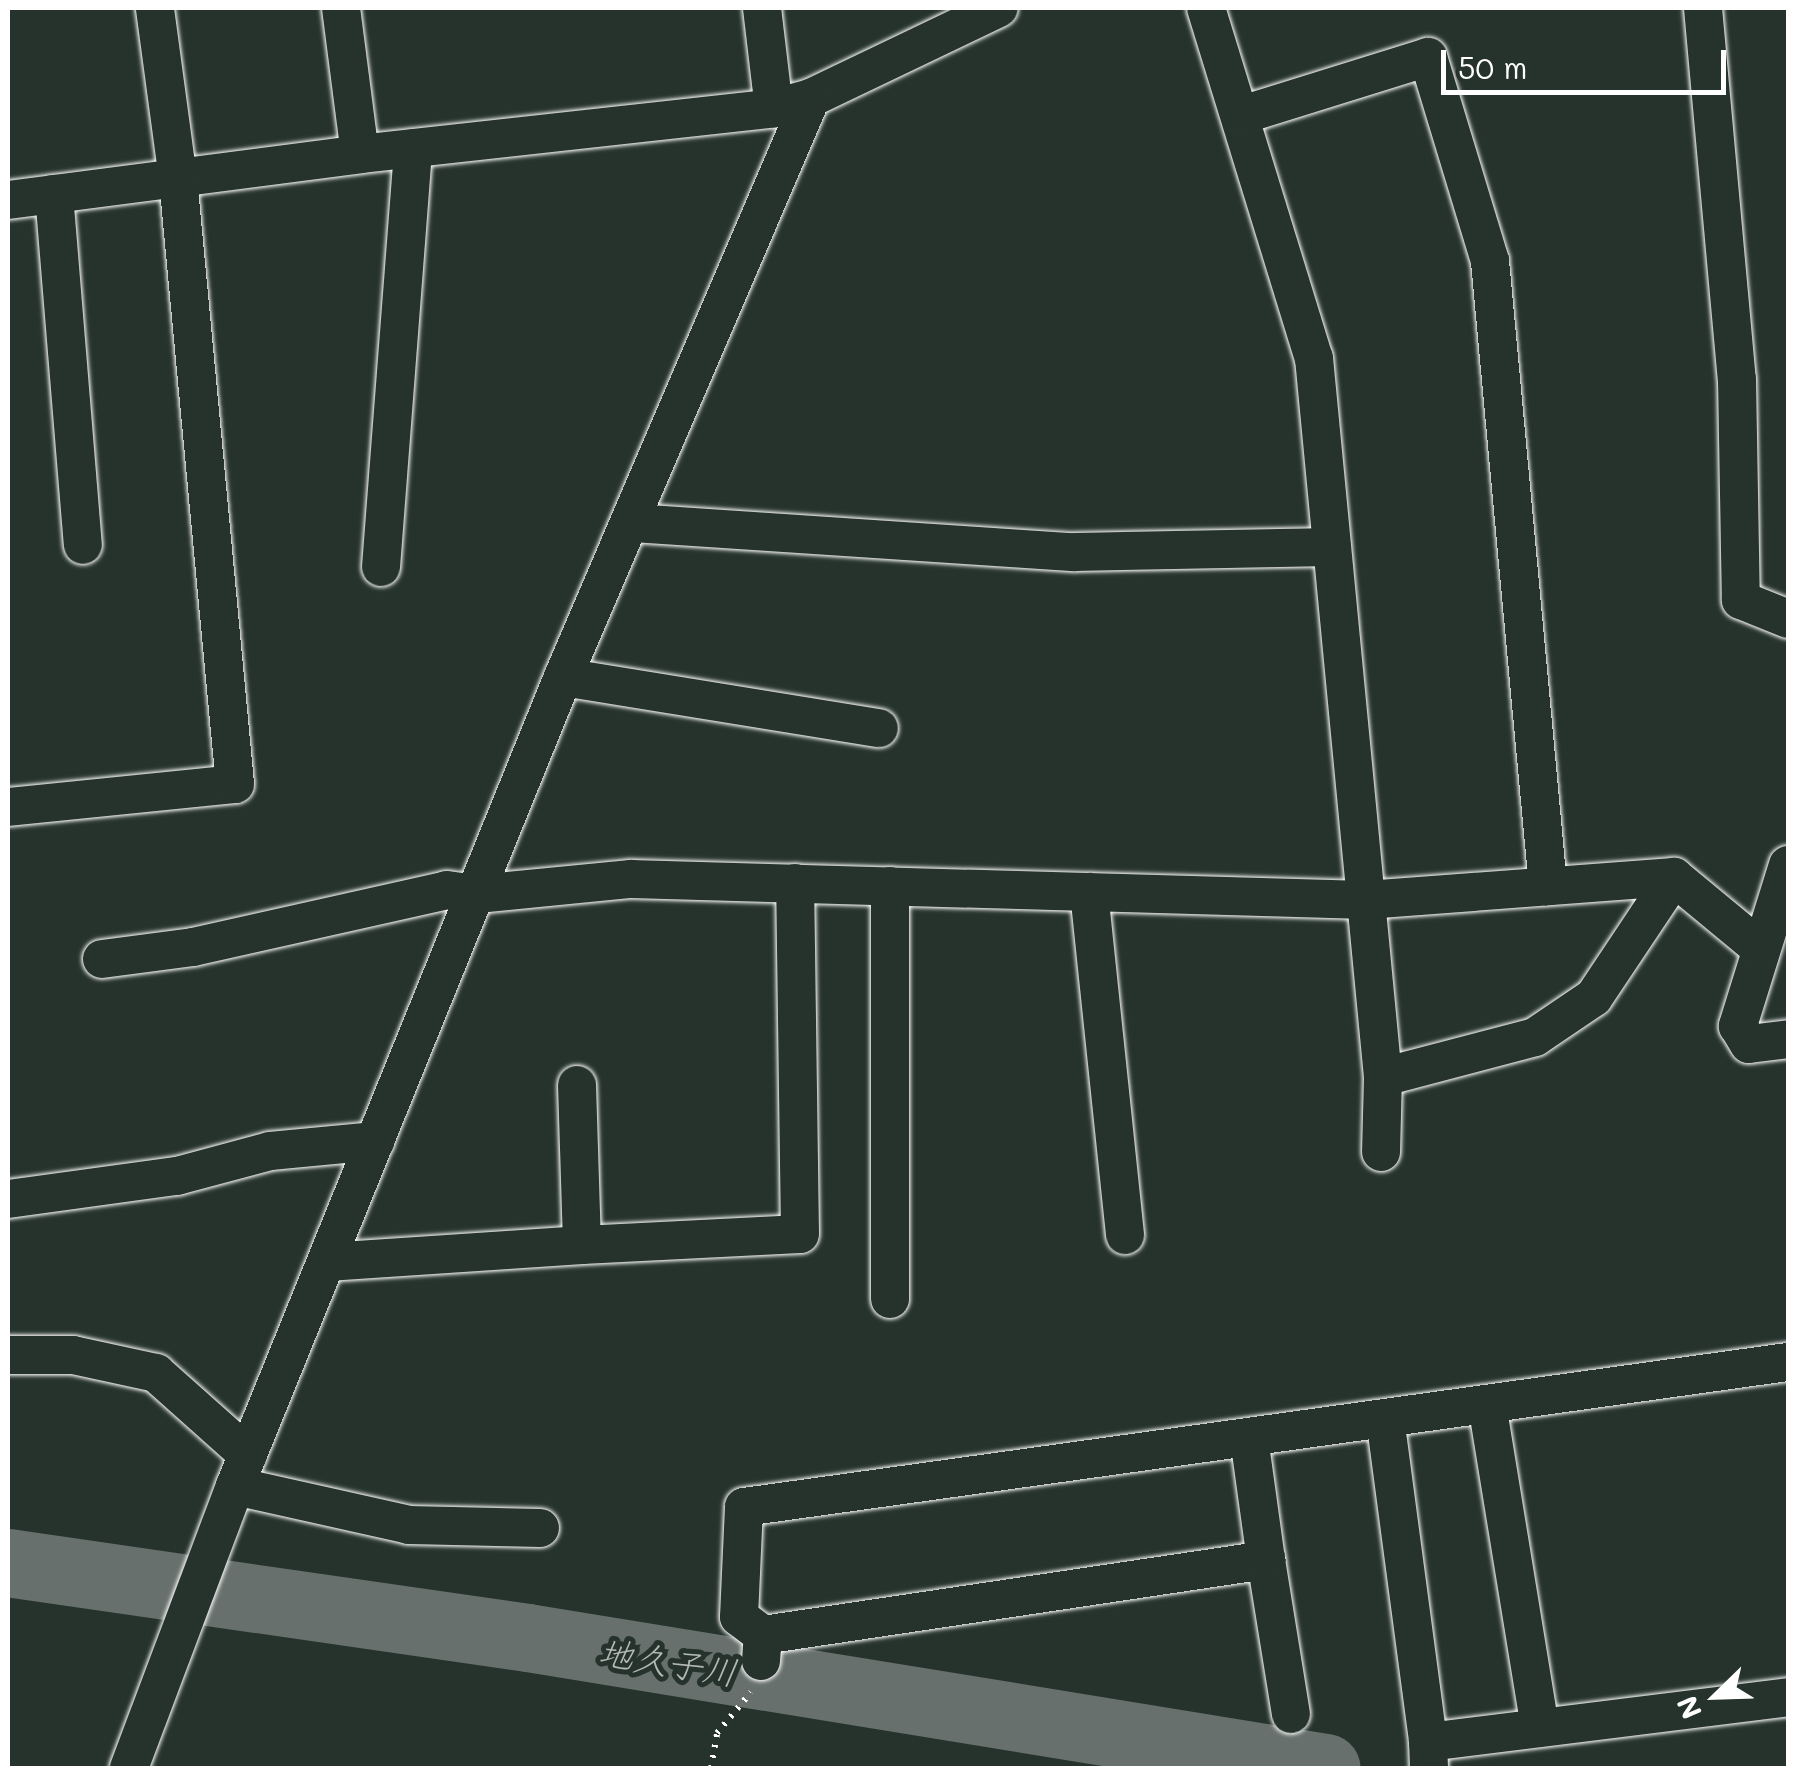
<!DOCTYPE html>
<html>
<head>
<meta charset="utf-8">
<style>
	body { margin:0 }
	#map { position:relative; width:1796px; height:1776px; overflow:hidden; background:#26332d; font-family:Mali,"Klee One",sans-serif }
	div>[style] { position:absolute }
	.river>* { height:68px; margin:-34px; padding:0 34px; transform-origin:34px; border-radius:34px; background:#67706c }
	.path>* { height:6px; margin-top:-3px; transform-origin:0; background:repeating-linear-gradient(90deg,#fff 0 2.5px,transparent 0 10.5px) }
	.roads { filter:drop-shadow(0 0 2px #fff) drop-shadow(0 0 2px #fff) }
	.minor>* { height:38px; margin:-19px; padding:0 19px; transform-origin:19px; border-radius:19px; background:#26332d }
	span { translate:-50% -50%; white-space:nowrap; text-align:center; line-height:1.15; -webkit-text-stroke:10px #26332d; paint-order:stroke }
	.water-label { font-size:35px; color:#b3b8b6; font-style:italic }
	.frame { position:absolute; inset:0; border:10px solid #fff; pointer-events:none }
	.north { position:absolute; left:1666px; top:1646px; width:100px; height:100px; -webkit-text-stroke:8px #26332d; paint-order:stroke; rotate:247deg; font-size:28px; font-weight:700; line-height:40px; text-align:center; color:#fff }
	.north::after { content:''; display:block; margin:auto; width:35px; height:45px; background:#fff; clip-path:polygon(50% 0,100% 100%,50% 72%,0 100%) }
	.scale { position:absolute; left:1441px; top:50px; width:285px; height:45px; box-sizing:border-box; border:5px solid #fff; border-top:0; padding-left:12px; font-size:30px; line-height:35px; white-space:nowrap; color:#fff; -webkit-text-stroke:8px #26332d; paint-order:stroke }
</style>
</head>
<body>
<div id="map">
	<div class="river">
		<i style="left:8px;top:1563px;width:525px;rotate:8.21deg"></i>
		<i style="left:528px;top:1638px;width:809px;rotate:9.25deg"></i>
	</div>
	<div class="path">
		<i style="left:711px;top:1768px;width:36px;rotate:-80deg"></i>
		<i style="left:717px;top:1733px;width:53px;rotate:-50.3deg"></i>
	</div>
	<div class="roads">
		<div class="minor">
			<i style="left:341px;top:8px;width:147px;rotate:82.6deg"></i>
			<i style="left:762px;top:8px;width:101px;rotate:83.2deg"></i>
			<i style="left:1206px;top:8px;width:366px;rotate:72.9deg"></i>
			<i style="left:1314px;top:358px;width:722px;rotate:84.52deg"></i>
			<i style="left:1383px;top:1077px;width:75px;rotate:91.5deg"></i>
			<i style="left:1703px;top:8px;width:373px;rotate:84.8deg"></i>
			<i style="left:1737px;top:379px;width:221px;rotate:89deg"></i>
			<i style="left:1741px;top:600px;width:51px;rotate:22deg"></i>
			<i style="left:1242px;top:115px;width:195px;rotate:-17.3deg"></i>
			<i style="left:1428px;top:57px;width:213px;rotate:73.1deg"></i>
			<i style="left:1490px;top:261px;width:628px;rotate:84.7deg"></i>
			<i style="left:54px;top:194px;width:352px;rotate:85.3deg"></i>
			<i style="left:8px;top:200px;width:355px;rotate:-7.4deg"></i>
			<i style="left:360px;top:154px;width:417px;rotate:-6.3deg"></i>
			<i style="left:774px;top:108px;width:38px;rotate:-15deg"></i>
			<i style="left:811px;top:98px;width:208px;rotate:-25.6deg"></i>
			<i style="left:633px;top:523px;width:443px;rotate:3.8deg"></i>
			<i style="left:1075px;top:552px;width:257px;rotate:-1.1deg"></i>
			<i style="left:381px;top:567px;width:420px;rotate:-85.6deg"></i>
			<i style="left:563px;top:677px;width:320px;rotate:9.2deg"></i>
			<i style="left:8px;top:807px;width:228px;rotate:-5.8deg"></i>
			<i style="left:235px;top:784px;width:608px;rotate:-95.38deg"></i>
			<i style="left:178px;top:179px;width:173px;rotate:-97.7deg"></i>
			<i style="left:1788px;top:865px;width:169px;rotate:107.3deg"></i>
			<i style="left:1738px;top:1026px;width:21px;rotate:59deg"></i>
			<i style="left:1749px;top:1044px;width:39px;rotate:-7deg"></i>
			<i style="left:890px;top:886px;width:413px;rotate:90deg"></i>
			<i style="left:1089px;top:892px;width:345px;rotate:84deg"></i>
			<i style="left:102px;top:959px;width:92px;rotate:-7.5deg"></i>
			<i style="left:193px;top:947px;width:260px;rotate:-12.6deg"></i>
			<i style="left:447px;top:890px;width:30px;rotate:8deg"></i>
			<i style="left:477px;top:894px;width:155px;rotate:-5.6deg"></i>
			<i style="left:631px;top:879px;width:735px;rotate:1.64deg"></i>
			<i style="left:1366px;top:900px;width:309px;rotate:-4.3deg"></i>
			<i style="left:1674px;top:877px;width:113px;rotate:39.6deg"></i>
			<i style="left:1383px;top:1077px;width:157px;rotate:-14.7deg"></i>
			<i style="left:1535px;top:1037px;width:71px;rotate:-34.1deg"></i>
			<i style="left:1594px;top:997px;width:144px;rotate:-56.3deg"></i>
			<i style="left:577px;top:1085px;width:160px;rotate:88.2deg"></i>
			<i style="left:582px;top:1245px;width:218px;rotate:-2.9deg"></i>
			<i style="left:800px;top:1234px;width:351px;rotate:-90.8deg"></i>
			<i style="left:8px;top:1199px;width:171px;rotate:-7.8deg"></i>
			<i style="left:177px;top:1176px;width:96px;rotate:-15deg"></i>
			<i style="left:270px;top:1151px;width:106px;rotate:-5.4deg"></i>
			<i style="left:327px;top:1262px;width:256px;rotate:-3.8deg"></i>
			<i style="left:8px;top:1355px;width:65px"></i>
			<i style="left:73px;top:1355px;width:85px;rotate:12.2deg"></i>
			<i style="left:156px;top:1373px;width:123px;rotate:41.7deg"></i>
			<i style="left:1487px;top:1404px;width:328px;rotate:80.7deg"></i>
			<i style="left:1385px;top:1418px;width:327px;rotate:82.4deg"></i>
			<i style="left:235px;top:1486px;width:178px;rotate:12.6deg"></i>
			<i style="left:409px;top:1525px;width:131px;rotate:1.3deg"></i>
			<i style="left:1266px;top:1560px;width:156px;rotate:80.8deg"></i>
			<i style="left:763px;top:1635px;width:509px;rotate:-8.48deg"></i>
			<i style="left:1266px;top:1560px;width:124px;rotate:-97.9deg"></i>
			<i style="left:761px;top:1661px;width:26px;rotate:-86deg"></i>
			<i style="left:763px;top:1635px;width:30px;rotate:-143deg"></i>
			<i style="left:739px;top:1617px;width:110px;rotate:-87.4deg"></i>
			<i style="left:744px;top:1507px;width:1054px;rotate:-7.91deg"></i>
			<i style="left:129px;top:1768px;width:301px;rotate:-69.4deg"></i>
			<i style="left:235px;top:1486px;width:873px;rotate:-67.93deg"></i>
			<i style="left:563px;top:677px;width:630px;rotate:-66.81deg"></i>
			<i style="left:1429px;top:1768px;width:26px;rotate:-92deg"></i>
			<i style="left:1428px;top:1742px;width:363px;rotate:-7.1deg"></i>
		</div>
	</div>
	<div class="water-label">
		<span style="left:668px;top:1661px;rotate:9deg">地久子川</span>
	</div>
	<div class="frame"></div>
	<div class="north">N</div>
	<div class="scale">50 m</div>
</div>
</body>
</html>
